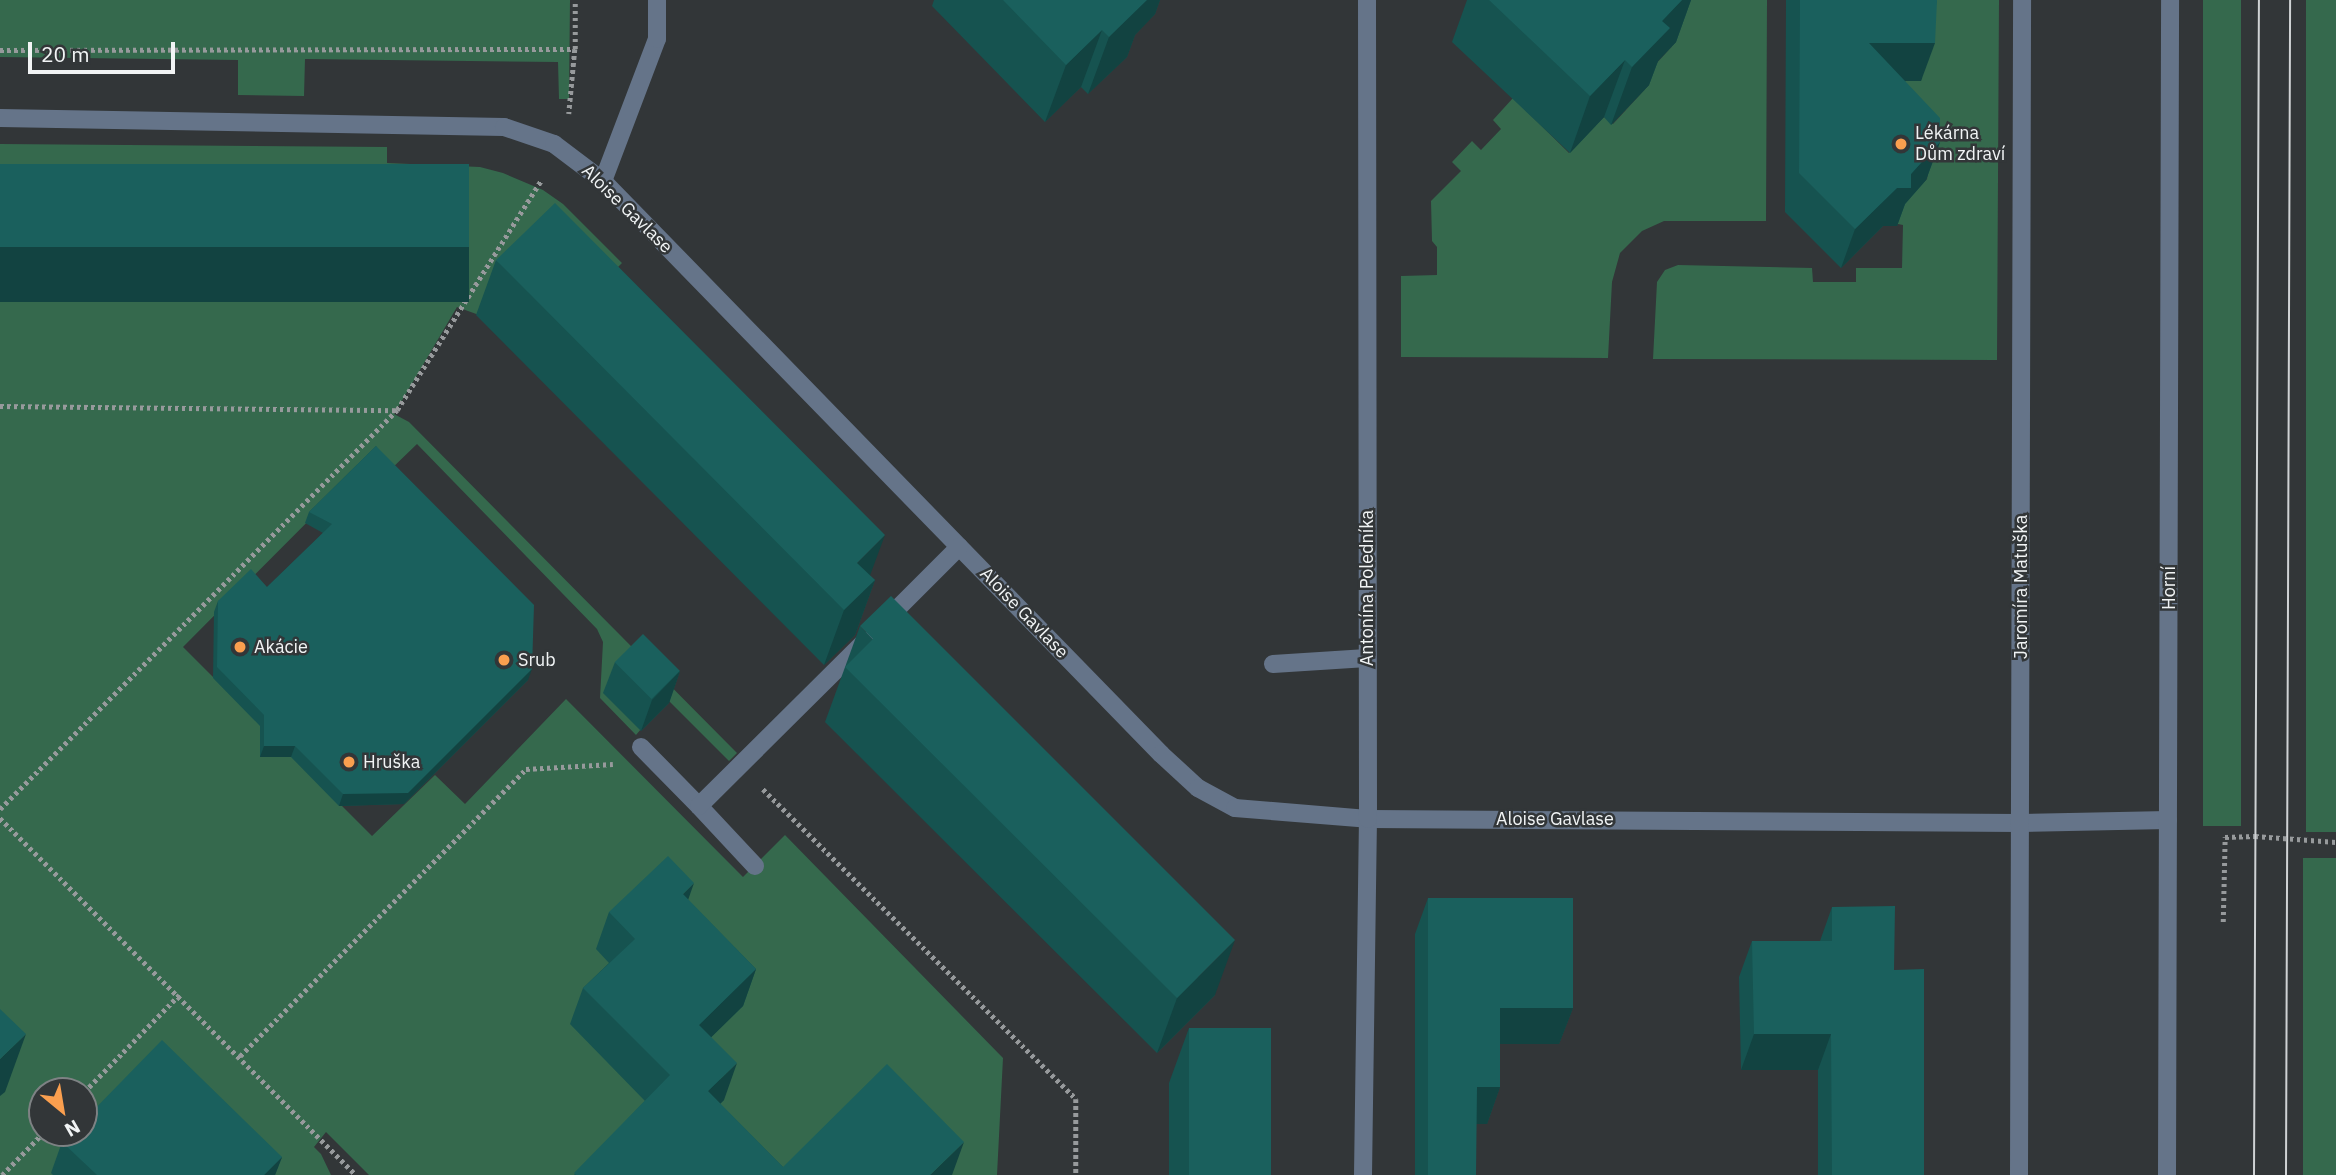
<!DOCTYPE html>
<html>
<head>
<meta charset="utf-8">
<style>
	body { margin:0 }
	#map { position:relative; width:2336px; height:1175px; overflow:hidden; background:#323638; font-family:"IBM Plex Sans",sans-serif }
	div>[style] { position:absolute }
	.green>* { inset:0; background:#35694d; transform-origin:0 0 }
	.path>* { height:4.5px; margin-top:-2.25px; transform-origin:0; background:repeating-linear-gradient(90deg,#979a9c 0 3.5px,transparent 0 7px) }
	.minor>* { height:18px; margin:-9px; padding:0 9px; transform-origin:9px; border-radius:9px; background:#657489 }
	.tram>* { height:2px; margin:-1px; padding:0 1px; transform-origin:1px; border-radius:1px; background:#cfd2d4 }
	.wall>* { inset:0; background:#165350 }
	.shaded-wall>* { inset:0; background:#124341; transform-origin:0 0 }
	.building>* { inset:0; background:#1a605d; transform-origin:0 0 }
	.dots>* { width:19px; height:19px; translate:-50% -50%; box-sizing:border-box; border:4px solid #323638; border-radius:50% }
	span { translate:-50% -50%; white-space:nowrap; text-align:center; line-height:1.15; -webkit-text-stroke:5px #323638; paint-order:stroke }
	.poi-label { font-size:18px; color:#f1f4f5 }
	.left { translate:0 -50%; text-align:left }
	.street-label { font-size:18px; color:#f1f4f5 }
	.north { position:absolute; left:28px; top:1077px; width:70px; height:70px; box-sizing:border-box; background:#323638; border:2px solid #7e8284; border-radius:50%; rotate:150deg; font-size:19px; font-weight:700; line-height:28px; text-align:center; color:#f1f4f5 }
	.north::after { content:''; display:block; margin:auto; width:24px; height:32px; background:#fa9f4f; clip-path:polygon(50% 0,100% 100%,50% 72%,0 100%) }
	.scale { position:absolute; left:28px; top:42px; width:147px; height:32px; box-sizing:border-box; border:4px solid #f1f4f5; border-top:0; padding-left:9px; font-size:21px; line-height:24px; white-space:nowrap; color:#f1f4f5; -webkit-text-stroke:5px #323638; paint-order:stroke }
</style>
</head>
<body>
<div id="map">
	<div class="green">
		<i style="clip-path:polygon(0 0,570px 0,569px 99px,559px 99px,558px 62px,305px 59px,304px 96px,238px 95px,238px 60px,0 57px)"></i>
		<i style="clip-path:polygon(1641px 0,1767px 0,1766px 221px,1664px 221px,1642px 231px,1620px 253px,1612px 282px,1608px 358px,1401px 357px,1401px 276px,1437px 275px,1437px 247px,1432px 241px,1431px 201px,1461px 171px,1452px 162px,1472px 141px,1481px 150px,1501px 129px,1493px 120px,1513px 98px,1569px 153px,1604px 117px,1613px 124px,1649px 85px,1643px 78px,1676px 42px)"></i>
		<i style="clip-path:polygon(1896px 0,1999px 0,1997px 360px,1653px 359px,1657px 282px,1665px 270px,1678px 265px,1812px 268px,1813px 282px,1856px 282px,1856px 268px,1902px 268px,1903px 225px,1898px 224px,1897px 211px,1927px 179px,1929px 166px,1897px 69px,1922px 79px,1922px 52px)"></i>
		<i style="left:2203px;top:0;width:38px;height:826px"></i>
		<i style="left:2306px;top:0;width:30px;height:832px"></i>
		<i style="clip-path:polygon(evenodd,0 144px,387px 147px,387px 163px,480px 167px,503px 173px,543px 190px,563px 204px,622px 263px,582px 303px,479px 315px,457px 307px,394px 414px,409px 422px,737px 753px,729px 761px,632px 664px,641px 729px,636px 735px,600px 698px,603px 642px,597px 629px,417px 444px,388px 472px,372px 457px,183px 647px,262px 726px,261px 757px,293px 757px,372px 836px,435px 775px,465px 804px,566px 699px,743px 877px,785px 835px,1003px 1058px,997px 1175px,369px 1175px,326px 1132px,314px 1147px,321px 1154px,331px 1175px,0 1175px,0 144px,42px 1091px,84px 1091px,84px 1133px,42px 1133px,42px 1091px)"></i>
		<i style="left:2336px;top:858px;width:317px;height:33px;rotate:90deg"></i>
	</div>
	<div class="path">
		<i style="left:575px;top:49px;width:49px;rotate:-90deg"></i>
		<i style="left:0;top:50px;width:575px;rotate:-0.1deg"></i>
		<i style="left:575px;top:49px;width:65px;rotate:95.3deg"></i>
		<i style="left:0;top:406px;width:397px;rotate:0.6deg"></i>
		<i style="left:397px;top:410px;width:271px;rotate:-57.9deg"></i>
		<i style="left:763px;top:789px;width:441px;rotate:44.7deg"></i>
		<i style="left:1076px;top:1099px;width:76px;rotate:90deg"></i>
		<i style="left:0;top:809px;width:563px;rotate:-45.14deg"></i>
		<i style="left:0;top:818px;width:504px;rotate:45.08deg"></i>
		<i style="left:2223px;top:922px;width:85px;rotate:-88.7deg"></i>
		<i style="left:2225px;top:837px;width:30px;rotate:-2deg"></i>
		<i style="left:2255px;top:836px;width:81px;rotate:4.2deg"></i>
		<i style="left:240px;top:1056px;width:405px;rotate:-45.1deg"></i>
		<i style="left:526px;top:769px;width:87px;rotate:-3.3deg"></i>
		<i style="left:84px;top:1092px;width:136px;rotate:-45.6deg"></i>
		<i style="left:2px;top:1175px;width:59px;rotate:-45.7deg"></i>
	</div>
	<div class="minor">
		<i style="left:0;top:118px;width:504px;rotate:1.02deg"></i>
		<i style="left:504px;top:127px;width:53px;rotate:18.8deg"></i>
		<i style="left:554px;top:144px;width:61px;rotate:37.1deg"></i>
		<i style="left:603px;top:181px;width:800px;rotate:45.76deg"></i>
		<i style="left:1161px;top:754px;width:50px;rotate:42.6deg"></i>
		<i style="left:1198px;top:788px;width:42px;rotate:28.4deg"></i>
		<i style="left:1235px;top:808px;width:133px;rotate:4.7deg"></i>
		<i style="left:1368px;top:819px;width:652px;rotate:0.35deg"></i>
		<i style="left:2020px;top:823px;width:148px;rotate:-1.2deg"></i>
		<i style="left:603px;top:181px;width:152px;rotate:-69.2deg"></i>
		<i style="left:657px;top:39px;width:39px;rotate:-90deg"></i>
		<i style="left:885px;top:621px;width:105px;rotate:-45deg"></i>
		<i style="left:1273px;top:664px;width:94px;rotate:-3.7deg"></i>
		<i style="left:641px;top:747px;width:83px;rotate:45.5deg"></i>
		<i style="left:755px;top:866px;width:82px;rotate:-133deg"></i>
		<i style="left:699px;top:806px;width:234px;rotate:-44.8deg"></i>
		<i style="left:1363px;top:1175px;width:356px;rotate:-89.2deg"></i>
		<i style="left:1368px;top:819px;width:819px;rotate:-90.07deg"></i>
		<i style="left:2019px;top:1175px;width:1175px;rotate:-89.85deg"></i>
		<i style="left:2167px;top:1175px;width:1175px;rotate:-89.85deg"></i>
	</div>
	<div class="tram">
		<i style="left:2254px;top:1175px;width:1175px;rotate:-89.76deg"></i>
		<i style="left:2286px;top:1175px;width:1175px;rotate:-89.8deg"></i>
	</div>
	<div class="wall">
		<i style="clip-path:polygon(934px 0,1160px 0,1155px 14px,1135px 35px,1127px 57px,1088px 94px,1081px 87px,1045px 122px,932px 6px)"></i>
		<i style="clip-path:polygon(1467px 0,1691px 0,1676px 42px,1658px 61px,1649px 85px,1611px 125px,1604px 117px,1570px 153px,1452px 42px)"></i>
		<i style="clip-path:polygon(1786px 0,1937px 0,1921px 81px,1905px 81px,1940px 142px,1926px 180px,1905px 204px,1897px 226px,1883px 226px,1841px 268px,1785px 212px)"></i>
		<i style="clip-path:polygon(496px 260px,875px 580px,855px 635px,824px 665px,476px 315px)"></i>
		<i style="clip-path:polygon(376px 446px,528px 680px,404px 804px,339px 806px,291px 757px,260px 757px,260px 726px,213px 678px,214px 612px,218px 601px,267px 587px,323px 533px,305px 523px,309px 512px)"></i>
		<i style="clip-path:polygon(860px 626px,1215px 995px,1157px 1053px,825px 722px)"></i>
		<i style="clip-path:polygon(615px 662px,680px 671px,669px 703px,641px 731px,603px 693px)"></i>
		<i style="clip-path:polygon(1428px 898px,1573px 1008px,1559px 1044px,1500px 1044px,1500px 1087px,1487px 1124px,1476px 1124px,1476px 1175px,1415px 1175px,1415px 934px)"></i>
		<i style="clip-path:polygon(688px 900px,756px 969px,743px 1006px,711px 1037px,724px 1100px,720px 1104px,783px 1167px,952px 1175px,574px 1175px,645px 1101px,570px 1024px,583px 988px,609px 963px,596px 949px,609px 912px)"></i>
		<i style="clip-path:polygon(1832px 907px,1894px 970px,1924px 1175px,1818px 1175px,1818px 1070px,1741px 1070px,1739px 977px,1752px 941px,1820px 941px)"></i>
		<i style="clip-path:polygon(1189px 1028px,1270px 1175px,1169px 1175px,1169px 1083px)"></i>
		<i style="clip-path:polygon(62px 1142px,282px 1157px,275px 1175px,53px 1175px,51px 1173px)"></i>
	</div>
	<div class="shaded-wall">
		<i style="clip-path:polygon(1138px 0,1160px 0,1155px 14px,1135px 35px,1127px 57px,1088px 94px,1109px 37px)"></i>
		<i style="clip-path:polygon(1682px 0,1691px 0,1676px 42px,1658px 61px,1649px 85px,1611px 125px,1632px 67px,1662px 21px)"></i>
		<i style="clip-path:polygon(1102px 30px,1081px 87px,1045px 122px,1066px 65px)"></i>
		<i style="clip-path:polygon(1869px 43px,1935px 43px,1921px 81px,1855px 81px)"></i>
		<i style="clip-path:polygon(1625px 60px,1604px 117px,1570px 153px,1590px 96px)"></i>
		<i style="clip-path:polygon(1940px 142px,1926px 180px,1905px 204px,1897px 226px,1883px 226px,1841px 268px,1855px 229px,1911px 174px)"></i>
		<i style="left:0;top:247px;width:469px;height:55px"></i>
		<i style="clip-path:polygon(885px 535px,865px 589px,875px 580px,855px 635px,824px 665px,844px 610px,857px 563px)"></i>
		<i style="clip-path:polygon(532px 669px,528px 680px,404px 804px,339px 806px,343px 794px)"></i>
		<i style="clip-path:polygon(680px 671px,669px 703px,641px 731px,652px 700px)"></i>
		<i style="clip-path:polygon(264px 746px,295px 746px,291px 757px,260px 757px)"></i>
		<i style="clip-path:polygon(694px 883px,681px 920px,683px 894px)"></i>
		<i style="clip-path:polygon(1235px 940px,1215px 995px,1157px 1053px,1177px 998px)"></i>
		<i style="clip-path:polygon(756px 969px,743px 1006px,686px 1062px,699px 1025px)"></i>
		<i style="clip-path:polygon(1500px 1008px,1573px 1008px,1559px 1044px,1487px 1044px)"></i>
		<i style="clip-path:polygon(26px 1034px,5px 1092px,0 1096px,0 1059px)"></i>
		<i style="clip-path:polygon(1754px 1034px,1831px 1034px,1818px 1070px,1741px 1070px)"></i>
		<i style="clip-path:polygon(737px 1063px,724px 1100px,695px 1128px,708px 1091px)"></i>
		<i style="clip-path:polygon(1477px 1087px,1500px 1087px,1487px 1124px,1464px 1124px)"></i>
		<i style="clip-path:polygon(964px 1142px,952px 1175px,930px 1175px)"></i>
		<i style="clip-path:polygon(282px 1157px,275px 1175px,264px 1175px)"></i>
	</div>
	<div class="building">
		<i style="clip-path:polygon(1003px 0,1147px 0,1109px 37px,1102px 30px,1066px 65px)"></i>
		<i style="clip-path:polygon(1489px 0,1682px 0,1662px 21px,1670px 28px,1632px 67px,1625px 60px,1590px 96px)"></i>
		<i style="clip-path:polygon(1800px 0,1937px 0,1935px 43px,1869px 43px,1940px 118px,1940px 142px,1911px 174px,1911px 188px,1897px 188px,1855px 229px,1799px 173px)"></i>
		<i style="left:0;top:164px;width:469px;height:83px"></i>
		<i style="clip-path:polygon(555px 203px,885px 535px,857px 563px,875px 580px,844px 610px,496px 260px)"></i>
		<i style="clip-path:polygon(376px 446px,534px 605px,532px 669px,408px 793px,343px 794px,295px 746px,264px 746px,264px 715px,217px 667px,218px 601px,251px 569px,267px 587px,332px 524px,309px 512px)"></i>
		<i style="clip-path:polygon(891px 596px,1235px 940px,1177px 998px,845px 667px,873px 639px,860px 626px)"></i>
		<i style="left:643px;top:634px;width:52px;height:40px;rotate:45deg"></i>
		<i style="clip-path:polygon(668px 856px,694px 883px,683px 894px,756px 969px,699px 1025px,737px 1063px,708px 1091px,783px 1167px,887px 1064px,964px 1142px,930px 1175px,576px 1175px,574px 1173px,670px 1075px,583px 988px,635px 939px,609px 912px)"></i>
		<i style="clip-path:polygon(1428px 898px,1573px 898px,1573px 1008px,1500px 1008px,1500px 1087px,1477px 1087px,1476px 1175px,1428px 1175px)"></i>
		<i style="clip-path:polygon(1895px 906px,1894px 970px,1924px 969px,1924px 1175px,1832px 1175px,1831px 1034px,1754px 1034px,1752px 941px,1832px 941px,1832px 907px)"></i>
		<i style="clip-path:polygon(0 1009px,26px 1034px,0 1059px)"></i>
		<i style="left:1189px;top:1028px;width:82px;height:147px"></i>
		<i style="clip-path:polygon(162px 1040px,282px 1157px,264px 1175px,97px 1175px,62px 1142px,71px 1133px,84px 1133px,84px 1120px)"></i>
	</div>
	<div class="dots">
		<i style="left:1901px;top:144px;background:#fa9f4f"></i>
		<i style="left:240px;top:647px;background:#fa9f4f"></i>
		<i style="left:504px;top:660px;background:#fa9f4f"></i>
		<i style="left:349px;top:762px;background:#fa9f4f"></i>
	</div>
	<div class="poi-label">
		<span class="left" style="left:1915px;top:144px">Lékárna<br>Dům zdraví</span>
		<span class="left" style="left:254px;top:647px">Akácie</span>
		<span class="left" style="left:518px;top:660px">Srub</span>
		<span class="left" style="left:363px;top:762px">Hruška</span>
	</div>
	<div class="street-label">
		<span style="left:627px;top:209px;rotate:44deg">Aloise Gavlase</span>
		<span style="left:2021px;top:587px;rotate:-90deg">Jaromíra Matuška</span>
		<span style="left:1367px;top:588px;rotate:-90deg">Antonína Poledníka</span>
		<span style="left:2169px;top:588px;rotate:-90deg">Horní</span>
		<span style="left:1024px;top:613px;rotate:46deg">Aloise Gavlase</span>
		<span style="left:1555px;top:819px">Aloise Gavlase</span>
	</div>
	<div class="north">N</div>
	<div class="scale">20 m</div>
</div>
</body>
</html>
